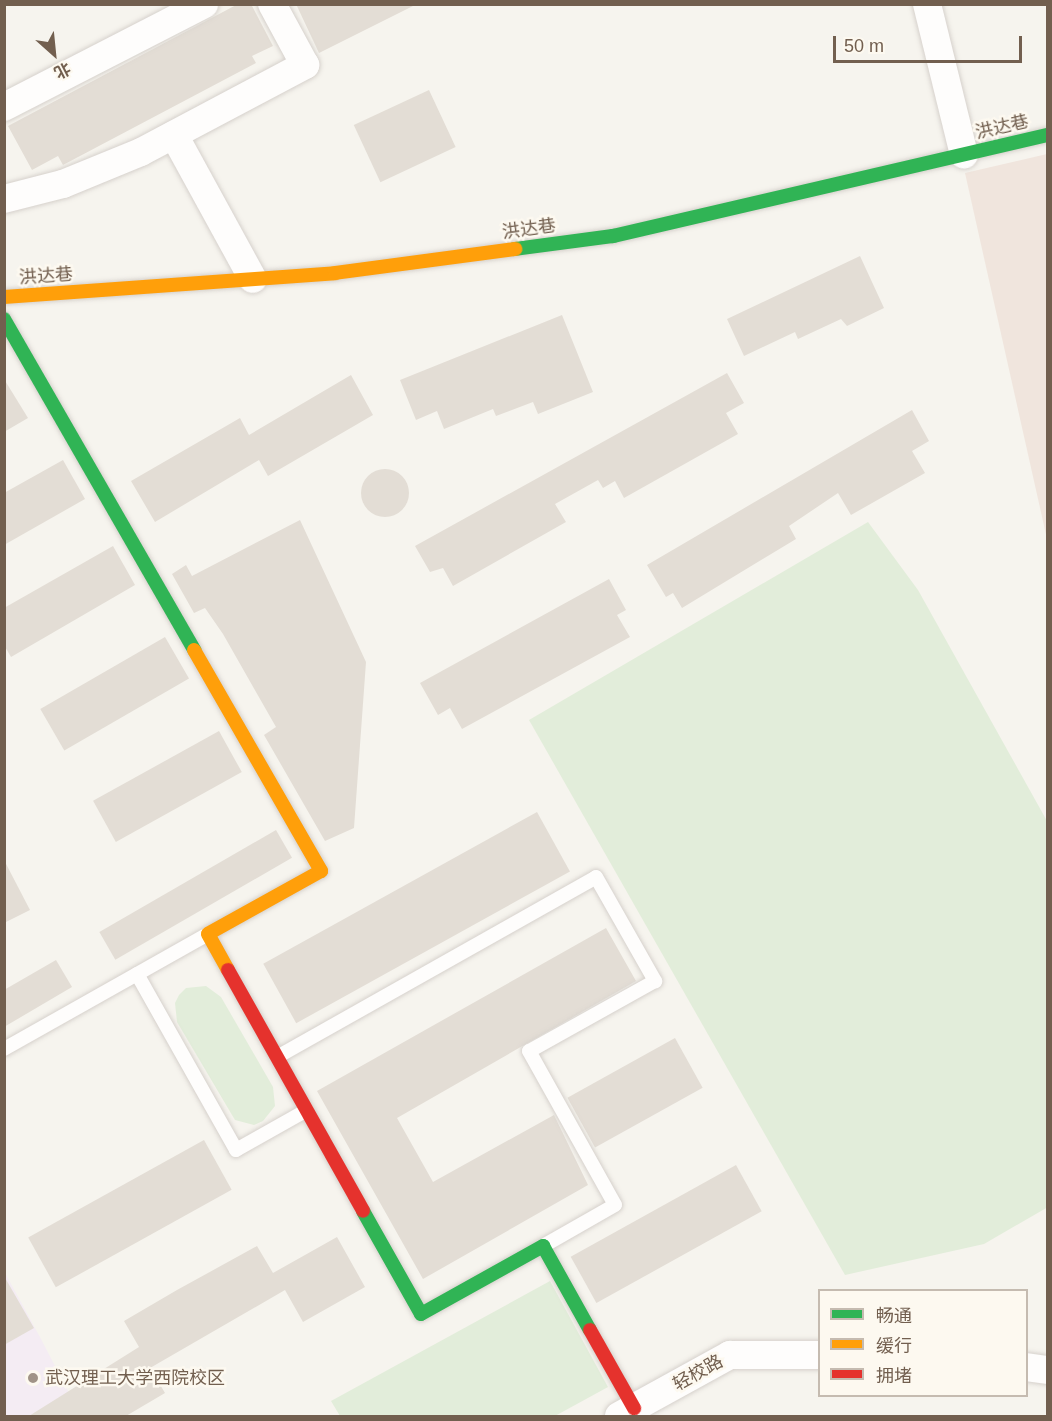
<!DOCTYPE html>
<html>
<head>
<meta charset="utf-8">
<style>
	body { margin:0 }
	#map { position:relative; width:1052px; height:1421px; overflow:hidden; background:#f6f4ee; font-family:Helvetica,"Noto Sans SC",sans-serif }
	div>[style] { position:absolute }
	.commercial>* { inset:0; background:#f0e5dd }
	.education>* { inset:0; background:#f4ecf3 }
	.green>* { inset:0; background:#e2edda }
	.building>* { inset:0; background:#e3ddd5; transform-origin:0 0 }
	.round { border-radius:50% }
	.roads { filter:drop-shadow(0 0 2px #d6d1cc) drop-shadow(0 0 2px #d6d1cc) }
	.lane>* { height:14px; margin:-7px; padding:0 7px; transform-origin:7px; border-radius:7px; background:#fefdfc }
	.street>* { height:28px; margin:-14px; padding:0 14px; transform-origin:14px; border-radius:14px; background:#fefdfc }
	.fast>* { height:14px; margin:-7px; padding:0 7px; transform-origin:7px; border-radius:7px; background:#30b455 }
	.slow>* { height:14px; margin:-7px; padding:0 7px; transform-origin:7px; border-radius:7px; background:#ff9f0a }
	.jam>* { height:14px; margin:-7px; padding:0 7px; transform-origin:7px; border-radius:7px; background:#e5322d }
	.dots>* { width:16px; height:16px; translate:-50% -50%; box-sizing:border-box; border:3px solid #fdf9f0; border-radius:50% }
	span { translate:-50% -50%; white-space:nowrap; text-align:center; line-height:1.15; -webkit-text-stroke:5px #fdf9f0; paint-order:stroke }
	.street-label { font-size:18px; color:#725f4f }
	.poi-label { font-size:18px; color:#725f4f }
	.left { translate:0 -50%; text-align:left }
	.frame { position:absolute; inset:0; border:6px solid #725f4f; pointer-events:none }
	.legend { position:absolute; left:818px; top:1289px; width:210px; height:108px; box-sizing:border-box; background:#fdf9f0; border:2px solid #c5bbb0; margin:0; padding:8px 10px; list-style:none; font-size:18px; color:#725f4f }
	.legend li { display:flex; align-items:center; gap:12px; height:30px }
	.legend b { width:30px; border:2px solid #c5bbb0 }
	.north { position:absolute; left:24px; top:24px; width:60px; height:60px; -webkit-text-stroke:4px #fdf9f0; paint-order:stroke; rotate:153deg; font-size:16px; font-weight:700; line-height:24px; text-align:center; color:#725f4f }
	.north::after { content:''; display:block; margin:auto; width:21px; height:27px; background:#725f4f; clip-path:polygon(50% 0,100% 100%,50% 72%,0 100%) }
	.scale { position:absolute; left:833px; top:36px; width:189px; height:27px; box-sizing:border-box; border:3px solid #725f4f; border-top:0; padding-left:8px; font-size:18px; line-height:21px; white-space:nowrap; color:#725f4f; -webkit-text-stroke:4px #fdf9f0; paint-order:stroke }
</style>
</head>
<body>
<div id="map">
	<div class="commercial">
		<i style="clip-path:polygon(1047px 154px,1048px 154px,1047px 539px,965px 173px)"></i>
	</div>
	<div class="education">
		<i style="clip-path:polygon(4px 1271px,41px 1339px,81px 1416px,5px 1416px)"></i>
	</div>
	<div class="green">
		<i style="clip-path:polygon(868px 522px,918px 590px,1047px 821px,1048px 1207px,984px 1244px,845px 1275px,529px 720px)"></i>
		<i style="clip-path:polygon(206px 986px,221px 997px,273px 1087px,275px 1106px,263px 1121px,254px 1125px,235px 1120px,177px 1022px,175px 1003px,179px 995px,186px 988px)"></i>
		<i style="clip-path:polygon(550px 1281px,608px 1387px,555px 1416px,340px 1416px,331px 1401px)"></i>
	</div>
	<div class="building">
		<i style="clip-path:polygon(238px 4px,251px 4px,273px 46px,252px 56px,256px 63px,63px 165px,58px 156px,32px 170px,8px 126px)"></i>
		<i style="clip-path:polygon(296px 4px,417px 4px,319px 53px)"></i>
		<i style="left:429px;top:90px;width:63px;height:83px;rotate:65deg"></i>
		<i style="clip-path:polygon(860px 256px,884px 308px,847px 326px,841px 319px,798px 339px,795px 332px,744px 356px,727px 319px)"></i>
		<i style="clip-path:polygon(562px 315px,593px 392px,538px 414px,533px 402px,496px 416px,493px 409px,444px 429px,437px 411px,416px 420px,400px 380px)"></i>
		<i style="clip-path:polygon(727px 373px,744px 403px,726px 413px,738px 434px,624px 498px,615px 481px,603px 488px,598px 480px,555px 504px,566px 522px,453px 586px,443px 568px,430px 572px,415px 546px)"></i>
		<i style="clip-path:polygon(351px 375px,373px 415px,268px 476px,259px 460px,155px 522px,131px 481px,240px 418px,249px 435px)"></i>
		<i style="clip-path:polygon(4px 379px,28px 418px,4px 432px)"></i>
		<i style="clip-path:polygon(912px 410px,929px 441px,912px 451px,925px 473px,851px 515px,838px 493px,789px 526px,796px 539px,682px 608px,673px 593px,666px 597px,647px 565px)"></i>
		<i style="clip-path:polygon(63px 460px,85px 499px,4px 545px,4px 493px)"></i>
		<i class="round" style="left:361px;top:469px;width:48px;height:48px"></i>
		<i style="clip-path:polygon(300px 520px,366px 662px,354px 828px,325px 841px,264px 735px,276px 727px,223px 634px,205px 608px,194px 613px,172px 574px,186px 565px,192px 576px)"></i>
		<i style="clip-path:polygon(113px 546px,135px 585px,11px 657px,4px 645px,4px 608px)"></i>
		<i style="clip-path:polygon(609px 579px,626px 610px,617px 615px,630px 637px,462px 729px,450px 708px,438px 715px,420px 683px)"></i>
		<i style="left:165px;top:637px;width:48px;height:144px;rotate:60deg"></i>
		<i style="left:219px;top:731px;width:47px;height:144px;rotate:61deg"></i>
		<i style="left:537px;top:812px;width:68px;height:313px;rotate:61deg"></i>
		<i style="left:276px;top:830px;width:32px;height:204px;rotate:60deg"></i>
		<i style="clip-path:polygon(4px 860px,30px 910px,4px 923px)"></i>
		<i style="clip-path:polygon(606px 928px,636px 981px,397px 1118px,433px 1182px,554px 1115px,588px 1185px,423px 1279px,317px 1091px)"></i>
		<i style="clip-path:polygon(56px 960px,72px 987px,4px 1027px,4px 990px)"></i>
		<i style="left:675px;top:1038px;width:57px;height:123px;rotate:61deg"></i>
		<i style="left:204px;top:1140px;width:57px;height:201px;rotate:61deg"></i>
		<i style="left:736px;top:1165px;width:53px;height:189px;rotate:61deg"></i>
		<i style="clip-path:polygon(337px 1237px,365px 1287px,303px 1322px,285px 1290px,150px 1368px,165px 1393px,126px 1416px,29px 1416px,139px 1347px,124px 1321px,177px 1290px,257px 1246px,273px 1273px)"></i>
		<i style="clip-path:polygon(4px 1276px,34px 1328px,4px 1345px)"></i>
	</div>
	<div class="roads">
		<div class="lane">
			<i style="left:137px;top:974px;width:202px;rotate:60.6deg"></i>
			<i style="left:236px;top:1150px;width:81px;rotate:-29.4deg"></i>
			<i style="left:4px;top:1049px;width:234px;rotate:-29.4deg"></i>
			<i style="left:277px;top:1057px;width:366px;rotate:-29.4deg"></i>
			<i style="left:596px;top:877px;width:120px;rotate:60.4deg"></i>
			<i style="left:655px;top:981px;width:144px;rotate:150.9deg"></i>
			<i style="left:529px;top:1051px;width:176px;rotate:60.8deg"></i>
			<i style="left:615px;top:1205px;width:83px;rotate:150.3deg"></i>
		</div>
		<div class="street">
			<i style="left:927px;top:4px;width:155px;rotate:76.2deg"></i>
			<i style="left:4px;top:107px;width:225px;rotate:-27.2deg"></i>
			<i style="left:174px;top:135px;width:164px;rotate:61.3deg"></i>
			<i style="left:4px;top:199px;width:61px;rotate:-14.3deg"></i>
			<i style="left:63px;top:184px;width:84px;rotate:-22.3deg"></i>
			<i style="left:141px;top:152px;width:186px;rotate:-27.9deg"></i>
			<i style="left:305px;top:65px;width:69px;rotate:-118.4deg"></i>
			<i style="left:1026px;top:1367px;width:22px;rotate:8deg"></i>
			<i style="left:619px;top:1416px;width:127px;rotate:-28.8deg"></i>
			<i style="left:730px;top:1355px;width:90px"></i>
		</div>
		<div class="fast">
			<i style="left:515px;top:249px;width:99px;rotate:-7.6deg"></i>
			<i style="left:613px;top:236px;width:447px;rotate:-13.1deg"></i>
			<i style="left:4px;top:319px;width:382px;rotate:60.1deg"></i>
			<i style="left:363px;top:1211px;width:118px;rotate:60.6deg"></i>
			<i style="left:421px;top:1314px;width:140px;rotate:-29.1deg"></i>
			<i style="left:543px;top:1246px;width:96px;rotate:60.8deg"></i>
		</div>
		<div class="slow">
			<i style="left:4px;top:297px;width:332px;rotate:-4.1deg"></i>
			<i style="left:335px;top:273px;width:182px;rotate:-7.6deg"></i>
			<i style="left:194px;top:650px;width:255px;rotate:60.1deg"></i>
			<i style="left:321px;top:871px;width:129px;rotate:150.9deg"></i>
			<i style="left:208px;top:934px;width:41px;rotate:60.9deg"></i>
		</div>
		<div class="jam">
			<i style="left:228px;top:970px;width:276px;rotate:60.7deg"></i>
			<i style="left:590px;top:1330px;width:90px;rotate:60.6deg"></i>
		</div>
	</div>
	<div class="dots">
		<i style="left:33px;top:1378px;background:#a09387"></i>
	</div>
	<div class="street-label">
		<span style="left:1002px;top:127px;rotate:-13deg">洪达巷</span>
		<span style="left:529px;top:229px;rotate:-8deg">洪达巷</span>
		<span style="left:46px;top:276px;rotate:-4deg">洪达巷</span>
		<span style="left:698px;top:1373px;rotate:-29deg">轻校路</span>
	</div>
	<div class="poi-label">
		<span class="left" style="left:45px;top:1378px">武汉理工大学西院校区</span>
	</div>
	<div class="frame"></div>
	<ul class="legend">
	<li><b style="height:8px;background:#30b455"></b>畅通</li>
	<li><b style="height:8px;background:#ff9f0a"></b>缓行</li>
	<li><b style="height:8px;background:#e5322d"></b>拥堵</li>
	</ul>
	<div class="north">北</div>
	<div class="scale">50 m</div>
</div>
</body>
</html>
